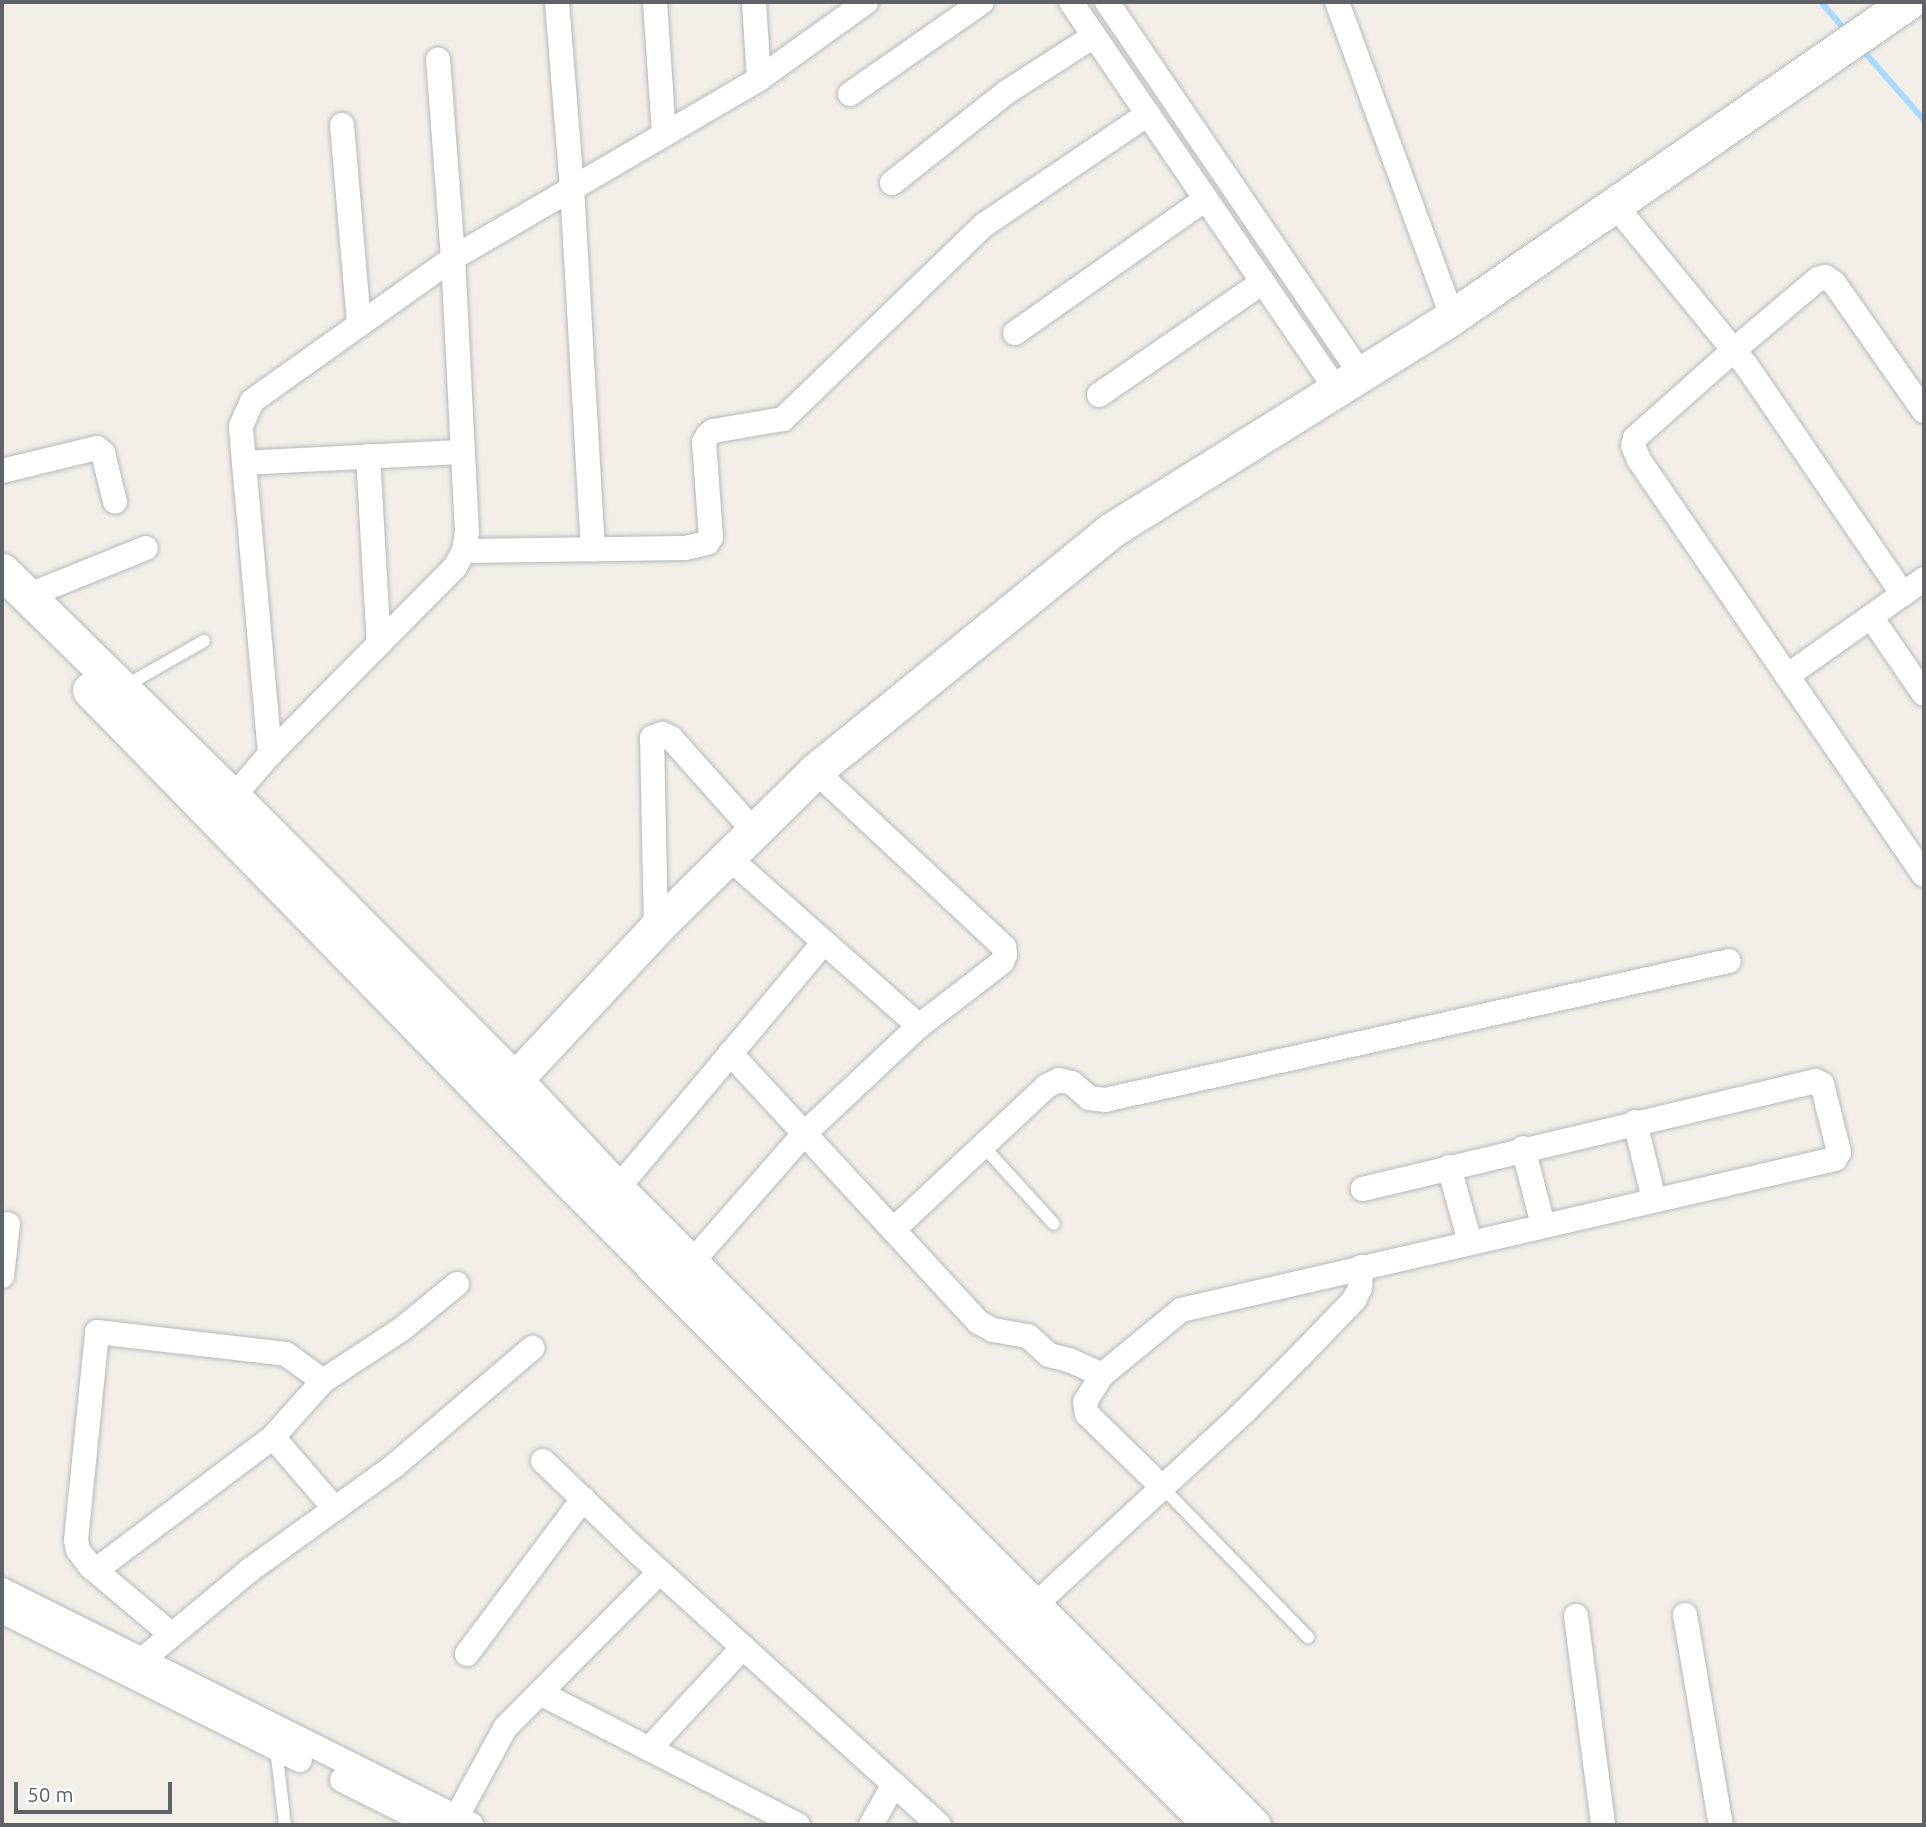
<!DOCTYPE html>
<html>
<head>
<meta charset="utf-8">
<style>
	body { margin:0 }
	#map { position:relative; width:1926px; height:1827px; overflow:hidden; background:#f1efe8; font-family:Ubuntu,sans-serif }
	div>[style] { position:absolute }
	.stream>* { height:6px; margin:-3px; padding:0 3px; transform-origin:3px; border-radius:3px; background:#aadaff }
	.roads { filter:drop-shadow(0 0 2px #b5b8bc) drop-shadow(0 0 2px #b5b8bc) }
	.lane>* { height:12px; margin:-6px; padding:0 6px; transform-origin:6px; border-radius:6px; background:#fff }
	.street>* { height:24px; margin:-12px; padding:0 12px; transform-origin:12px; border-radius:12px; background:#fff }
	.secondary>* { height:35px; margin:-17.5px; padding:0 17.5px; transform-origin:17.5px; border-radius:17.5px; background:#fff }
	span { translate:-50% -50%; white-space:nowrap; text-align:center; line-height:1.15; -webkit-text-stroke:7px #fff; paint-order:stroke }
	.frame { position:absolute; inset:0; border:4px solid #5f6368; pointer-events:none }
	.scale { position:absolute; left:14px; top:1782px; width:158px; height:32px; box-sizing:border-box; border:4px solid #5f6368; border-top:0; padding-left:9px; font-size:21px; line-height:24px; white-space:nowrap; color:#5f6368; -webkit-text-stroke:5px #fff; paint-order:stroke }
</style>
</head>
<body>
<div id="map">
	<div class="stream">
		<i style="left:1821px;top:2px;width:40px;rotate:49deg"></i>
		<i style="left:1861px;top:48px;width:96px;rotate:48.8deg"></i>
	</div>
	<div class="roads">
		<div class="lane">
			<i style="left:125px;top:686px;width:91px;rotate:-29.7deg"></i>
			<i style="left:983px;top:1146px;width:105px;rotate:47.7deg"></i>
			<i style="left:1161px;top:1486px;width:211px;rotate:45.8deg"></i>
			<i style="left:276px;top:1748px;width:78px;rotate:83.3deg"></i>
		</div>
		<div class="street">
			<i style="left:557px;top:2px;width:186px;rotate:85.4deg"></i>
			<i style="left:572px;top:187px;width:363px;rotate:86.7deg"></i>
			<i style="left:655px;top:2px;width:133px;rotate:86.1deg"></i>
			<i style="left:754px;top:2px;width:77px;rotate:86.3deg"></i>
			<i style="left:1071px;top:2px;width:469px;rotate:55.6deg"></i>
			<i style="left:1107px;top:2px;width:450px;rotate:55.7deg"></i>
			<i style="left:1337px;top:2px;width:335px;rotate:69.9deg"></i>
			<i style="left:850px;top:94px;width:161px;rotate:-34.9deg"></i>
			<i style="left:342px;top:125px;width:199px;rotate:85.1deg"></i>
			<i style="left:892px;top:183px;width:147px;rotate:-38.4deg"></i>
			<i style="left:1007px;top:92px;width:103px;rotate:-32.8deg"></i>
			<i style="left:1614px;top:204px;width:208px;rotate:50.7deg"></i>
			<i style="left:1746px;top:365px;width:278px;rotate:55.6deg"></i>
			<i style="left:1015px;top:333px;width:233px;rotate:-35.1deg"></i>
			<i style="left:1099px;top:395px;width:199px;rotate:-34.6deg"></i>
			<i style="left:1924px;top:411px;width:156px;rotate:-125.1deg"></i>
			<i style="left:1834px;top:283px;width:11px;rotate:-146deg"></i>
			<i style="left:1825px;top:277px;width:7px;rotate:164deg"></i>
			<i style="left:1818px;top:279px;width:110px;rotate:139.8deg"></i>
			<i style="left:1734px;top:350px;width:132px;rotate:138.4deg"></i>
			<i style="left:1635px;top:438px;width:8px;rotate:104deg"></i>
			<i style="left:1633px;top:446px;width:15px;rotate:67deg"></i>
			<i style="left:1639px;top:460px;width:503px;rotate:55.52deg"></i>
			<i style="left:368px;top:456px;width:188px;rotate:86.7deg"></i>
			<i style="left:244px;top:463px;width:219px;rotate:-2.9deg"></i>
			<i style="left:2px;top:471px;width:98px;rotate:-13.6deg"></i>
			<i style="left:97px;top:448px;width:8px;rotate:40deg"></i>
			<i style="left:103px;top:453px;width:50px;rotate:76.2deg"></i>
			<i style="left:464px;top:551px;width:221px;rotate:-0.8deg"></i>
			<i style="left:685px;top:548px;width:23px;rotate:-13deg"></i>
			<i style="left:707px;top:543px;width:7px;rotate:-56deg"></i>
			<i style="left:711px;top:537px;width:95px;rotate:-94.2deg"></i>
			<i style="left:704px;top:442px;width:8px;rotate:-60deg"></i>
			<i style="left:708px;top:435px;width:6px;rotate:-39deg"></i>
			<i style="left:713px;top:431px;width:71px;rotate:-9.7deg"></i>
			<i style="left:783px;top:419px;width:279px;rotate:-44deg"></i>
			<i style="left:984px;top:225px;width:198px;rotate:-34.1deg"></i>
			<i style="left:27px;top:596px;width:128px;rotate:-22deg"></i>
			<i style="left:1871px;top:617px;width:93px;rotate:55.5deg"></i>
			<i style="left:1787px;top:676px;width:168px;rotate:-35.3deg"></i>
			<i style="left:270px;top:754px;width:329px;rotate:-95.1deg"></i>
			<i style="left:241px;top:426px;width:27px;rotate:-66deg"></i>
			<i style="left:252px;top:401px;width:247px;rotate:-35.4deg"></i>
			<i style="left:453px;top:258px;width:355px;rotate:-30.3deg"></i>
			<i style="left:759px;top:79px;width:132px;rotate:-35.7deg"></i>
			<i style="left:233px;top:797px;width:57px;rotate:-49.3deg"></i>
			<i style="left:270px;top:754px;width:263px;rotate:-45.3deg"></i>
			<i style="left:455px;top:567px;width:18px;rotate:-61deg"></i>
			<i style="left:464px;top:551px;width:18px;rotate:-81deg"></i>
			<i style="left:467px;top:533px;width:275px;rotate:-92.9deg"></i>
			<i style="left:453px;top:258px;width:199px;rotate:-94.3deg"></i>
			<i style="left:728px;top:857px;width:255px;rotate:41.5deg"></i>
			<i style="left:656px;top:928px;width:190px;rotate:-91.2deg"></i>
			<i style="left:652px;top:738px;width:11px;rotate:-22deg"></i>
			<i style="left:662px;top:734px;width:10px;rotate:24deg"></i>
			<i style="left:671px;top:738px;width:125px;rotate:48.3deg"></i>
			<i style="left:730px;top:1053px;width:366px;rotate:47.3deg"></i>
			<i style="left:978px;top:1322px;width:17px;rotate:28deg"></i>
			<i style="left:993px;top:1330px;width:36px;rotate:10deg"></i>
			<i style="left:1028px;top:1336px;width:28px;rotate:42deg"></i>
			<i style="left:1049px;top:1355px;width:21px;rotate:14deg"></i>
			<i style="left:1069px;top:1360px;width:36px;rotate:24deg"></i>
			<i style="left:1635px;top:1122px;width:80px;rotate:76.3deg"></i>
			<i style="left:1523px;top:1148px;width:80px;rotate:75.4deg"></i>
			<i style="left:1449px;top:1167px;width:78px;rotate:74.4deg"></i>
			<i style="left:617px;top:1189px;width:322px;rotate:-50deg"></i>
			<i style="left:893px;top:1230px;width:211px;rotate:-43.1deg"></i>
			<i style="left:1047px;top:1086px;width:13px;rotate:-27deg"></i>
			<i style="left:1059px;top:1080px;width:13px;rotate:13deg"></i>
			<i style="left:1072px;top:1083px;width:23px;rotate:41deg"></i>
			<i style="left:1089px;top:1098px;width:16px;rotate:7deg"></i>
			<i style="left:1105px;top:1100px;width:639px;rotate:-12.56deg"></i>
			<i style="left:691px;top:1263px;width:173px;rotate:-48.8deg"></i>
			<i style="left:805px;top:1133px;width:156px;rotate:-43.2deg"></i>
			<i style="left:919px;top:1026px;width:105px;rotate:-37.6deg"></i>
			<i style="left:1002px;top:962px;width:8px;rotate:-67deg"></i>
			<i style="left:1005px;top:955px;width:8px;rotate:-97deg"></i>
			<i style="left:1004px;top:947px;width:258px;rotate:-137deg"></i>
			<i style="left:2px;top:1276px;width:52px;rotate:-83.4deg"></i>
			<i style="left:273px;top:1437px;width:95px;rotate:49.3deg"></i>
			<i style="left:543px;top:1461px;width:133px;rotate:43.8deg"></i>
			<i style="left:639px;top:1553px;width:405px;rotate:42.2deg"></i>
			<i style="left:1161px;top:1486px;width:103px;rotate:-135.8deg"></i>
			<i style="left:1087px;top:1414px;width:12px;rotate:-99deg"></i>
			<i style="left:1085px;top:1402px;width:32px;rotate:-58deg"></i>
			<i style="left:1102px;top:1375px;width:102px;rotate:-39.4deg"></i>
			<i style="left:1181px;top:1310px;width:671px;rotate:-13deg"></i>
			<i style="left:1835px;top:1159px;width:8px;rotate:-60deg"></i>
			<i style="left:1839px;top:1152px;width:70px;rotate:-104deg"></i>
			<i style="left:1822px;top:1084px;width:7px;rotate:-153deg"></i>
			<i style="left:1816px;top:1081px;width:466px;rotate:166.6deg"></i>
			<i style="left:96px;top:1570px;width:221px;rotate:-36.9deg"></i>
			<i style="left:273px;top:1437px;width:75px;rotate:-48.2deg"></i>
			<i style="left:323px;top:1381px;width:95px;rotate:-33.4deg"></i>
			<i style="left:402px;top:1329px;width:71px;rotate:-39.3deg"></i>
			<i style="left:2px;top:1590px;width:525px;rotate:26.57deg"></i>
			<i style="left:1034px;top:1606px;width:286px;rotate:-42.7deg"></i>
			<i style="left:1244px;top:1412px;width:79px;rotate:-45deg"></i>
			<i style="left:1300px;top:1356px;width:78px;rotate:-46deg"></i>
			<i style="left:1354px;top:1300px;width:13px;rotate:-63deg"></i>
			<i style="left:1360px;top:1288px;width:21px;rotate:-87deg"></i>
			<i style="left:2px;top:1611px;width:333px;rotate:26.6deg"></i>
			<i style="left:1685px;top:1615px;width:213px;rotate:80.3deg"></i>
			<i style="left:1576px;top:1616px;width:211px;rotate:82.6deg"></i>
			<i style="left:172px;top:1635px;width:107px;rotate:-139.9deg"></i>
			<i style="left:90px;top:1566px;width:20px;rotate:-127deg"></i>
			<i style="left:78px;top:1550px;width:10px;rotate:-101deg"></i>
			<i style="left:76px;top:1540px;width:209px;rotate:-84.2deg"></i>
			<i style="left:97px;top:1332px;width:190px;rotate:6.6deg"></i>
			<i style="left:286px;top:1354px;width:46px;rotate:36.1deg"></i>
			<i style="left:467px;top:1654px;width:194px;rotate:-53.2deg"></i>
			<i style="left:142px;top:1660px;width:141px;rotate:-39.8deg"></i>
			<i style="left:250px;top:1570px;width:178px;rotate:-35.8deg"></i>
			<i style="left:394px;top:1466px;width:182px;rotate:-40.5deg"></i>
			<i style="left:540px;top:1693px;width:290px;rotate:27.1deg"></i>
			<i style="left:649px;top:1749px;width:139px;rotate:-47.3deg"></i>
			<i style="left:342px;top:1780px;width:101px;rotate:26.6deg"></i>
			<i style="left:456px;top:1818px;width:102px;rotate:-61.4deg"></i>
			<i style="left:505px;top:1728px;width:220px;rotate:-45.2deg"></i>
			<i style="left:871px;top:1825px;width:47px;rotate:-60.7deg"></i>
		</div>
		<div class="secondary">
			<i style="left:2px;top:571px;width:323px;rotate:44.4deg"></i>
			<i style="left:233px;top:797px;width:398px;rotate:45.1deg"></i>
			<i style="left:514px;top:1079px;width:151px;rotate:46.9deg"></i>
			<i style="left:617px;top:1189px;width:899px;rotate:45deg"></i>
			<i style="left:90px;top:690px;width:693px;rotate:45.7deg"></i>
			<i style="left:574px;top:1186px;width:902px;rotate:45.09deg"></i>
			<i style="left:493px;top:1103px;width:239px;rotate:-47deg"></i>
			<i style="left:656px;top:928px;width:223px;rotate:-44.6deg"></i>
			<i style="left:815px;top:771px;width:380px;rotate:-39.1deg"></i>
			<i style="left:1110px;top:531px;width:403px;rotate:-32deg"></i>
			<i style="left:1452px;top:317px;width:554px;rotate:-34.64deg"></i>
		</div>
	</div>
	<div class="frame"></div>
	<div class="scale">50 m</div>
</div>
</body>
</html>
